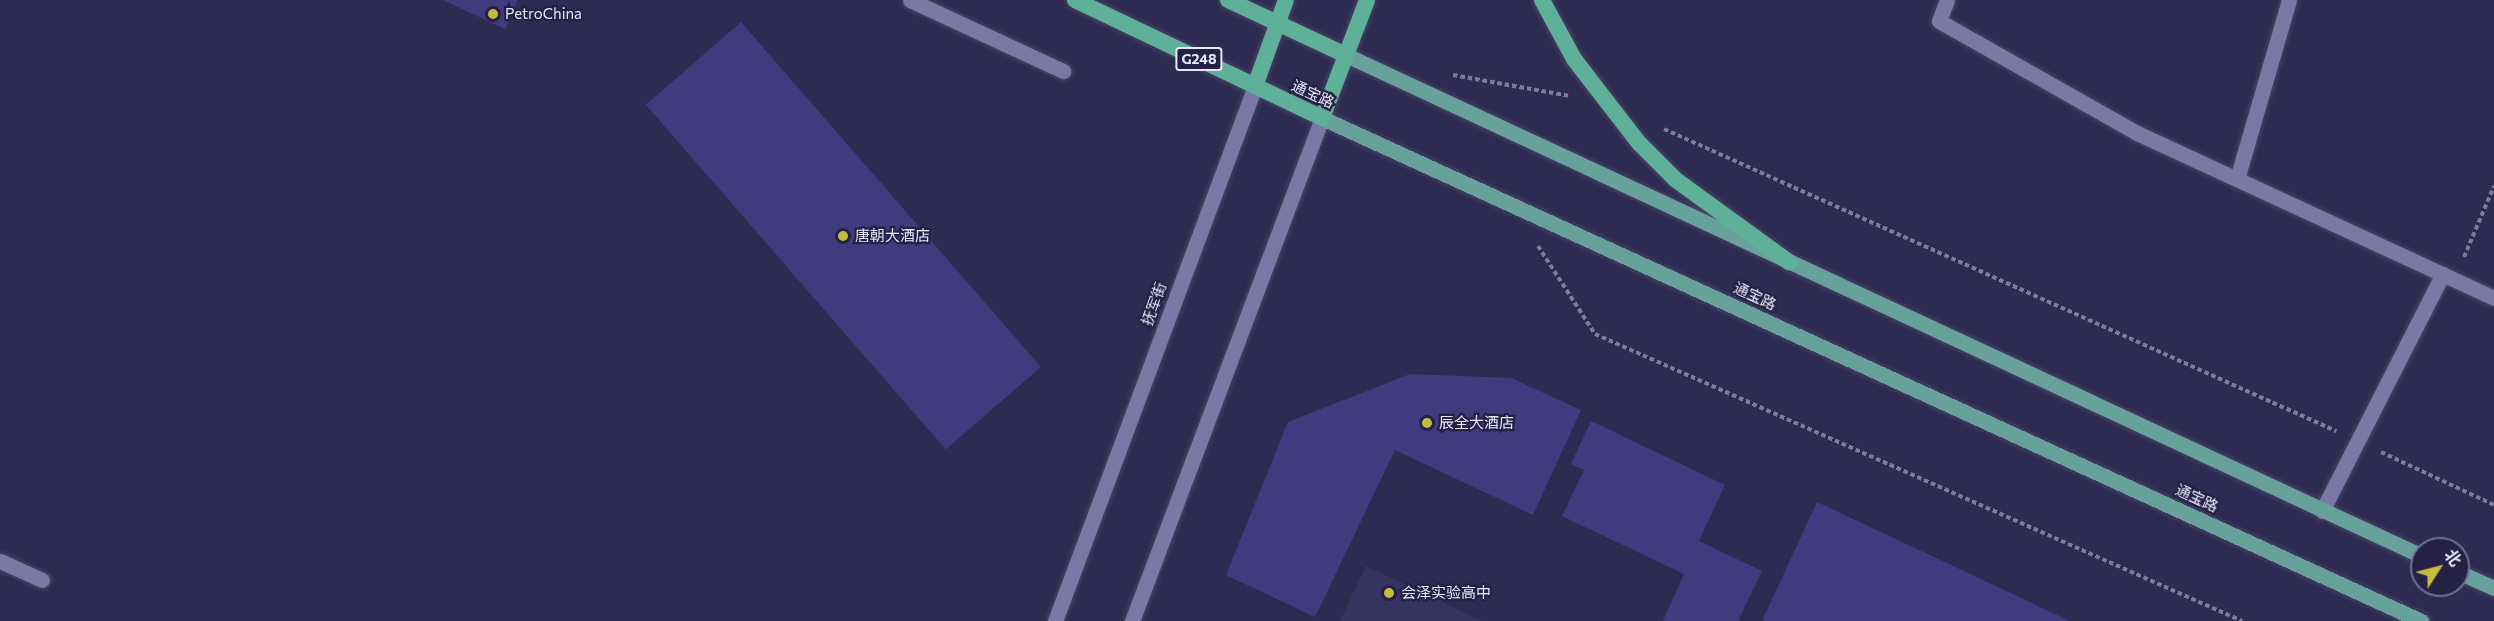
<!DOCTYPE html>
<html>
<head>
<meta charset="utf-8">
<style>
	body { margin:0 }
	#map { position:relative; width:2494px; height:621px; overflow:hidden; background:#2e2b52; font-family:Commissioner,"Noto Sans SC",sans-serif }
	div>[style] { position:absolute }
	.built>* { inset:0; background:#363360 }
	.building>* { inset:0; background:#423a7f; transform-origin:0 0 }
	.path>* { height:4px; margin-top:-2px; transform-origin:0; background:repeating-linear-gradient(90deg,#7e7c9b 0 4.5px,transparent 0 7.5px) }
	.roads { filter:drop-shadow(0 0 2px #494565) drop-shadow(0 0 2px #494565) }
	.service>* { height:15px; margin:-7.5px; padding:0 7.5px; transform-origin:7.5px; border-radius:7.5px; background:#7a79a5 }
	.minor>* { height:15px; margin:-7.5px; padding:0 7.5px; transform-origin:7.5px; border-radius:7.5px; background:#7a79a5 }
	.secondary>* { height:15px; margin:-7.5px; padding:0 7.5px; transform-origin:7.5px; border-radius:7.5px; background:#7a79a5 }
	.primary>* { height:15px; margin:-7.5px; padding:0 7.5px; transform-origin:7.5px; border-radius:7.5px; background:#66a29b }
	.trunk>* { height:16px; margin:-8px; padding:0 8px; transform-origin:8px; border-radius:8px; background:#5fb098 }
	.dots>* { width:16px; height:16px; translate:-50% -50%; box-sizing:border-box; border:3px solid #252146; border-radius:50% }
	span { translate:-50% -50%; white-space:nowrap; text-align:center; line-height:1.15; -webkit-text-stroke:4.5px #252146; paint-order:stroke }
	.shield-label span { padding:2px 4px; background:#252146; border:2px solid; border-radius:4px; -webkit-text-stroke-width:0 }
	.shield-label { font-size:14px; color:#e7e7fb; font-weight:700 }
	.poi-label { font-size:15px; color:#e7e7fb }
	.left { translate:0 -50%; text-align:left }
	.street-label { font-size:15px; color:#e7e7fb }
	.north { position:absolute; left:2410px; top:537px; width:60px; height:60px; box-sizing:border-box; background:#252146; border:2px solid #73708e; border-radius:50%; rotate:54deg; font-size:16px; font-weight:700; line-height:24px; text-align:center; color:#e7e7fb }
	.north::after { content:''; display:block; margin:auto; width:21px; height:27px; background:#c5bc3d; clip-path:polygon(50% 0,100% 100%,50% 72%,0 100%) }
</style>
</head>
<body>
<div id="map">
	<div class="built">
		<i style="clip-path:polygon(1366px 566px,1482px 621px,1340px 621px)"></i>
	</div>
	<div class="building">
		<i style="clip-path:polygon(443px 0,518px 0,505px 29px)"></i>
		<i style="left:741px;top:22px;width:457px;height:126px;rotate:49deg"></i>
		<i style="clip-path:polygon(1410px 374px,1511px 378px,1581px 410px,1533px 515px,1395px 450px,1315px 617px,1226px 575px,1288px 422px)"></i>
		<i style="clip-path:polygon(1591px 421px,1725px 485px,1699px 541px,1762px 571px,1738px 621px,1663px 621px,1684px 574px,1562px 516px,1584px 470px,1571px 464px)"></i>
		<i style="clip-path:polygon(1817px 502px,2070px 621px,1762px 621px)"></i>
	</div>
	<div class="path">
		<i style="left:1453px;top:75px;width:119px;rotate:10.2deg"></i>
		<i style="left:1664px;top:129px;width:737px;rotate:24.2deg"></i>
		<i style="left:1538px;top:246px;width:105px;rotate:57.1deg"></i>
		<i style="left:1595px;top:334px;width:708px;rotate:23.92deg"></i>
		<i style="left:2464px;top:257px;width:77px;rotate:-67.1deg"></i>
		<i style="left:2381px;top:452px;width:125px;rotate:25.1deg"></i>
	</div>
	<div class="roads">
		<div class="service">
			<i style="left:910px;top:0;width:169px;rotate:24.9deg"></i>
			<i style="left:1947px;top:0;width:22px;rotate:111deg"></i>
			<i style="left:1939px;top:21px;width:227px;rotate:29.5deg"></i>
			<i style="left:2137px;top:133px;width:393px;rotate:24.8deg"></i>
			<i style="left:2237px;top:179px;width:186px;rotate:-73.8deg"></i>
			<i style="left:2322px;top:511px;width:266px;rotate:-63deg"></i>
		</div>
		<div class="minor">
			<i style="left:0;top:561px;width:46px;rotate:24.3deg"></i>
		</div>
		<div class="secondary">
			<i style="left:1055px;top:621px;width:571px;rotate:-69.5deg"></i>
			<i style="left:1132px;top:621px;width:538px;rotate:-69.31deg"></i>
		</div>
		<div class="primary">
			<i style="left:1346px;top:55px;width:1187px;rotate:24.97deg"></i>
			<i style="left:1322px;top:118px;width:1209px;rotate:24.59deg"></i>
			<i style="left:2458px;top:572px;width:39px;rotate:24deg"></i>
		</div>
		<div class="trunk">
			<i style="left:1075px;top:0;width:274px;rotate:25.5deg"></i>
			<i style="left:1322px;top:118px;width:126px;rotate:-69.1deg"></i>
			<i style="left:1228px;top:0;width:130px;rotate:25deg"></i>
			<i style="left:1542px;top:0;width:67px;rotate:61.5deg"></i>
			<i style="left:1574px;top:59px;width:106px;rotate:52.3deg"></i>
			<i style="left:1639px;top:143px;width:52px;rotate:45deg"></i>
			<i style="left:1676px;top:180px;width:140px;rotate:36deg"></i>
			<i style="left:1255px;top:86px;width:91px;rotate:-70.2deg"></i>
		</div>
	</div>
	<div class="dots">
		<i style="left:493px;top:14px;background:#c5bc3d"></i>
		<i style="left:843px;top:236px;background:#c5bc3d"></i>
		<i style="left:1427px;top:423px;background:#c5bc3d"></i>
		<i style="left:1389px;top:593px;background:#c5bc3d"></i>
	</div>
	<div class="shield-label">
		<span style="left:1199px;top:59px">G248</span>
	</div>
	<div class="poi-label">
		<span class="left" style="left:505px;top:14px">PetroChina</span>
		<span class="left" style="left:855px;top:236px">唐朝大酒店</span>
		<span class="left" style="left:1439px;top:423px">辰全大酒店</span>
		<span class="left" style="left:1401px;top:593px">会泽实验高中</span>
	</div>
	<div class="street-label">
		<span style="left:1313px;top:94px;rotate:25deg">通宝路</span>
		<span style="left:1755px;top:296px;rotate:25deg">通宝路</span>
		<span style="left:1154px;top:304px;rotate:-70deg">抚军街</span>
		<span style="left:2197px;top:498px;rotate:25deg">通宝路</span>
	</div>
	<div class="north">北</div>
</div>
</body>
</html>
